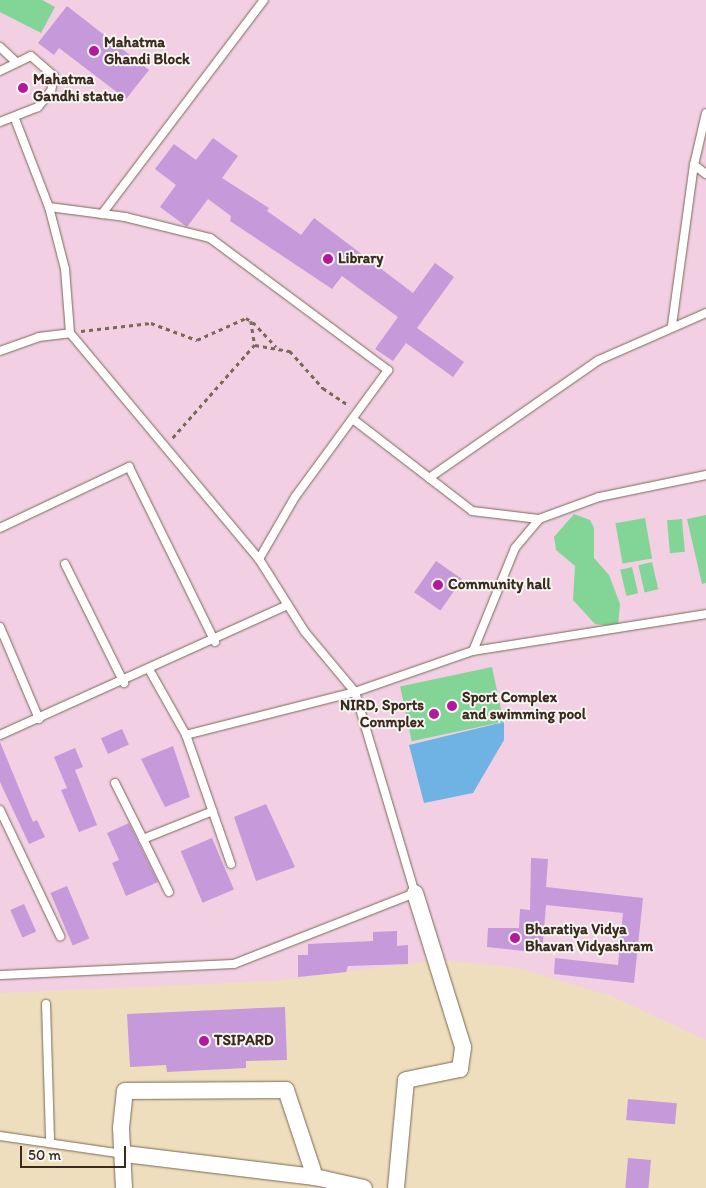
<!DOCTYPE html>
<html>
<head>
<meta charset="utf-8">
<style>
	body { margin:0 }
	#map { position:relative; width:706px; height:1188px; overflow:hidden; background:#eedebe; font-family:Itim,sans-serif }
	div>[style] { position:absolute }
	.built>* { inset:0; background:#f2cfe2 }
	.green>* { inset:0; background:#82d597; transform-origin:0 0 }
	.water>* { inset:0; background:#6eb3e4 }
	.building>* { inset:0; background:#c599da; transform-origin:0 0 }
	.path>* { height:2.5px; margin-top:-1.25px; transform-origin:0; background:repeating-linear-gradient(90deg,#7a6956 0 4px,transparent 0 8px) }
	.roads { filter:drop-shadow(0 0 1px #7a6956) drop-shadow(0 0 1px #7a6956) }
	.lane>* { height:8px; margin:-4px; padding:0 4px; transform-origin:4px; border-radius:4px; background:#fff }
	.street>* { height:16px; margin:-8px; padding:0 8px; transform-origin:8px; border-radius:8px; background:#fff }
	.dots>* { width:14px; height:14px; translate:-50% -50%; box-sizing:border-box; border:2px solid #f6f6f2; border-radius:50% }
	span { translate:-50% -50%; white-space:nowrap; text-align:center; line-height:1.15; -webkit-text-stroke:4px #f6f6f2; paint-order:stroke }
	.poi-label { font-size:15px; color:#3b2a1e; font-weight:700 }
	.left { translate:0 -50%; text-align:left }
	.right { translate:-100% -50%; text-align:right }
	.scale { position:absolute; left:20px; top:1146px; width:106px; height:22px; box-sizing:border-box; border:2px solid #3b2a1e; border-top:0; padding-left:6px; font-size:15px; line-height:18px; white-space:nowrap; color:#3b2a1e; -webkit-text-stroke:4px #f6f6f2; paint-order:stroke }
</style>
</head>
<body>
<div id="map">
	<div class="built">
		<i style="clip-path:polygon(0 0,706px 0,706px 1040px,611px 996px,519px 968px,441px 960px,274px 981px,0 993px)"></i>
	</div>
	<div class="green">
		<i style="clip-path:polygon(0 0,42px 0,55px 7px,41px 33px,0 12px)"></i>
		<i style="clip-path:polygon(574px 514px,590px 520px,594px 528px,594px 558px,609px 575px,620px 604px,618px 627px,595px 624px,573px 600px,575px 566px,556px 550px,554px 537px)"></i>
		<i style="clip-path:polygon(706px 515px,706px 583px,702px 584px,687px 519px)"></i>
		<i style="left:645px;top:518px;width:41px;height:30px;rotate:80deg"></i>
		<i style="left:682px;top:519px;width:33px;height:15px;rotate:85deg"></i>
		<i style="left:652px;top:562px;width:28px;height:14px;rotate:77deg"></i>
		<i style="left:632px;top:567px;width:27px;height:12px;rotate:77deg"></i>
		<i style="left:492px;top:667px;width:56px;height:94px;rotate:78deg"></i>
	</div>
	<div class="water">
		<i style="clip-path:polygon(504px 722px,504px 740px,473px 793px,424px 803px,409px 745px)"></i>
	</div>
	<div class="building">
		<i style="clip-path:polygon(67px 6px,149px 70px,126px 99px,59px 48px,54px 55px,38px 43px)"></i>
		<i style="clip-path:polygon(213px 138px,238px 156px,222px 178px,269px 208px,267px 211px,301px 235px,314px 218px,413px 293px,435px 263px,454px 277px,417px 328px,464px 362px,453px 377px,406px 343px,393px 361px,375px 349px,398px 317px,342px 276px,332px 289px,230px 221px,231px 216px,208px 199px,187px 227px,160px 207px,176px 185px,155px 169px,174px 144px,196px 160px)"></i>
		<i style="left:436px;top:561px;width:32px;height:38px;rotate:35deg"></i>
		<i style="left:122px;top:729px;width:17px;height:23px;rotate:66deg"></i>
		<i style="clip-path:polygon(0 742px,33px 822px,37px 820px,45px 837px,29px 844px,0 782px)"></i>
		<i style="clip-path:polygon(173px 746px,190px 797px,165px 807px,141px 759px)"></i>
		<i style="clip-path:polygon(75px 748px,83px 767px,75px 770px,97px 825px,79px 832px,61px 790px,67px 788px,54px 757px)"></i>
		<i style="clip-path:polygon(266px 804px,295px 867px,256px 881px,234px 817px)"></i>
		<i style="clip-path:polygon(129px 823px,158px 882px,126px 896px,112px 863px,119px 860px,107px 833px)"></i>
		<i style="left:212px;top:838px;width:56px;height:34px;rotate:67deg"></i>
		<i style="clip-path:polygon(531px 858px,548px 859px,546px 887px,643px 898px,634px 983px,554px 974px,555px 958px,618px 965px,623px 913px,546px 905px,542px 953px,487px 947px,488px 928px,519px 928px,520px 909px,530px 910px)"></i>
		<i style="left:67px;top:886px;width:57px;height:18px;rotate:67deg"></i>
		<i style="left:24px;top:904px;width:30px;height:15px;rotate:66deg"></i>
		<i style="clip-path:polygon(397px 931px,397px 946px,408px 945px,408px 964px,348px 966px,346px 972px,298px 977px,298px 955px,308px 955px,308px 944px,373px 941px,373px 932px)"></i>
		<i style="clip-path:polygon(285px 1007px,287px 1060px,246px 1061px,246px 1068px,167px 1072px,166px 1065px,130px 1067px,127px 1014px)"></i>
		<i style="left:628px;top:1099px;width:49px;height:21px;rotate:5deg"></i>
		<i style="left:628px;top:1158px;width:23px;height:30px;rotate:5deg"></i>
	</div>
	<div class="path">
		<i style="left:253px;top:322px;width:34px;rotate:47deg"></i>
		<i style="left:81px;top:331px;width:70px;rotate:-6.5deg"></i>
		<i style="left:151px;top:323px;width:49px;rotate:20.3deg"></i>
		<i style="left:197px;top:340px;width:54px;rotate:-24.2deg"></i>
		<i style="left:246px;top:318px;width:6px;rotate:31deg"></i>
		<i style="left:251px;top:321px;width:24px;rotate:81deg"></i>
		<i style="left:255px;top:345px;width:125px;rotate:131.4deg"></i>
		<i style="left:255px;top:345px;width:36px;rotate:10deg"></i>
		<i style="left:290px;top:351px;width:50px;rotate:48.3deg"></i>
		<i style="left:323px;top:388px;width:32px;rotate:34deg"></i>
	</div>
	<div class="roads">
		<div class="lane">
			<i style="left:0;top:47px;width:22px;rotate:43deg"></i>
			<i style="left:0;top:71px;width:34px;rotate:-26deg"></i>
			<i style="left:31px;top:56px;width:30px;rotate:41deg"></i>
			<i style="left:54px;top:76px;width:15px;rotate:101deg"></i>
			<i style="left:51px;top:91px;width:21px;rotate:129deg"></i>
			<i style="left:38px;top:107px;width:41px;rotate:158.5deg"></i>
			<i style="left:15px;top:119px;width:94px;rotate:68.9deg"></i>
			<i style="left:49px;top:207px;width:64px;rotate:75.5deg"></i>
			<i style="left:65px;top:269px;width:64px;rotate:85.5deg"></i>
			<i style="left:694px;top:165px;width:15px;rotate:37deg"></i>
			<i style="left:49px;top:207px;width:77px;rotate:7.5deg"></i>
			<i style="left:125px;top:217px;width:88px;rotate:13.9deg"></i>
			<i style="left:210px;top:238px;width:222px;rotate:36.6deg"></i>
			<i style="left:388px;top:370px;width:157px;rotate:126.2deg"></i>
			<i style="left:295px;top:497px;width:72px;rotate:120.1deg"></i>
			<i style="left:102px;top:214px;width:268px;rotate:-52.9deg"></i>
			<i style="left:672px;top:325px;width:162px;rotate:-82.2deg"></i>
			<i style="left:694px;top:165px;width:53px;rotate:-77deg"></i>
			<i style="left:0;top:351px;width:41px;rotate:-19.7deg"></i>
			<i style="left:39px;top:337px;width:31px;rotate:-7deg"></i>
			<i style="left:70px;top:333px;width:295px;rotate:50.1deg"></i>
			<i style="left:259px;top:559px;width:86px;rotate:57.8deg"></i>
			<i style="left:305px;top:632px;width:78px;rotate:50.2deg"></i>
			<i style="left:355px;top:692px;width:210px;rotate:73.4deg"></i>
			<i style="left:415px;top:893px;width:194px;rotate:158.6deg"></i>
			<i style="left:234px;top:964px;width:234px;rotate:177.3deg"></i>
			<i style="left:354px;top:420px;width:149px;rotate:37.6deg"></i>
			<i style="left:472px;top:511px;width:67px;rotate:6.8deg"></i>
			<i style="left:429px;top:478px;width:207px;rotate:-34.8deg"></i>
			<i style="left:599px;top:360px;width:117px;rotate:-23.7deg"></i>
			<i style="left:0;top:528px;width:143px;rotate:-25.3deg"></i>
			<i style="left:129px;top:467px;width:195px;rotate:63.8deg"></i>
			<i style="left:65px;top:564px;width:133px;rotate:63.6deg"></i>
			<i style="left:0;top:627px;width:100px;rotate:67deg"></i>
			<i style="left:473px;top:651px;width:111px;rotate:-67.8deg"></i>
			<i style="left:515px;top:548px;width:38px;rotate:-50deg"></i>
			<i style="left:539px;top:519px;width:64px;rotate:-20.1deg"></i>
			<i style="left:599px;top:497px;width:109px;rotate:-11.6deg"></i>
			<i style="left:150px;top:671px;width:73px;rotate:60.6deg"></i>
			<i style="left:0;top:735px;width:316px;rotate:-24.3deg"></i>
			<i style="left:115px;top:783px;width:63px;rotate:63.4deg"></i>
			<i style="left:143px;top:839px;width:75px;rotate:-21.8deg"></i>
			<i style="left:0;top:810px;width:140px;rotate:64.5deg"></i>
			<i style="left:143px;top:839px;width:59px;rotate:63.9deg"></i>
			<i style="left:231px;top:864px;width:137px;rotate:-109.2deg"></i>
			<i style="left:186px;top:735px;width:174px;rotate:-14.3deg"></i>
			<i style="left:355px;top:692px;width:125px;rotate:-19.2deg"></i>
			<i style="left:473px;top:651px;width:236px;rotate:-9deg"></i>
			<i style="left:46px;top:1004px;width:137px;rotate:88.3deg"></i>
			<i style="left:0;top:1136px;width:124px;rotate:8.3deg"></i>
		</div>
		<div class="street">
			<i style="left:125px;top:1154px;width:191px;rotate:6.9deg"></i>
			<i style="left:315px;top:1177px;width:50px;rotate:12.7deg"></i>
			<i style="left:124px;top:1188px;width:60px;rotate:-92.9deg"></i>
			<i style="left:121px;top:1128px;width:37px;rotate:-84deg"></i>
			<i style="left:125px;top:1091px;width:161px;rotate:-0.4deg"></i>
			<i style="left:286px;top:1090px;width:92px;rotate:71.6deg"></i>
			<i style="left:396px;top:1188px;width:108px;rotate:-84.7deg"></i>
			<i style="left:406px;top:1080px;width:55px;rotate:-11.5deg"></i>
			<i style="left:460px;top:1069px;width:22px;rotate:-82deg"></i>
			<i style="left:463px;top:1047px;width:161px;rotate:-107.3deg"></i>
		</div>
	</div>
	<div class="dots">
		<i style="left:94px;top:51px;background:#b5179e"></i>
		<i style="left:23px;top:88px;background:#b5179e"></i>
		<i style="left:328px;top:259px;background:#b5179e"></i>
		<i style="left:438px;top:585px;background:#b5179e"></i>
		<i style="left:452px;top:706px;background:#b5179e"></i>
		<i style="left:434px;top:714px;background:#b5179e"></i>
		<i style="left:515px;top:938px;background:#b5179e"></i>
		<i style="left:204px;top:1041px;background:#b5179e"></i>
	</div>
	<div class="poi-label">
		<span class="left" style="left:104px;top:51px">Mahatma<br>Ghandi Block</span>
		<span class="left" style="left:33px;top:88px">Mahatma<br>Gandhi statue</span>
		<span class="left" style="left:338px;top:259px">Library</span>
		<span class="left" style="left:448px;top:585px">Community hall</span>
		<span class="left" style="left:462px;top:706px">Sport Complex<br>and swimming pool</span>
		<span class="right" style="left:424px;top:714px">NIRD, Sports<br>Conmplex</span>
		<span class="left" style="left:525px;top:938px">Bharatiya Vidya<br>Bhavan Vidyashram</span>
		<span class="left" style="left:214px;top:1041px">TSIPARD</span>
	</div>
	<div class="scale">50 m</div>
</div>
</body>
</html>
